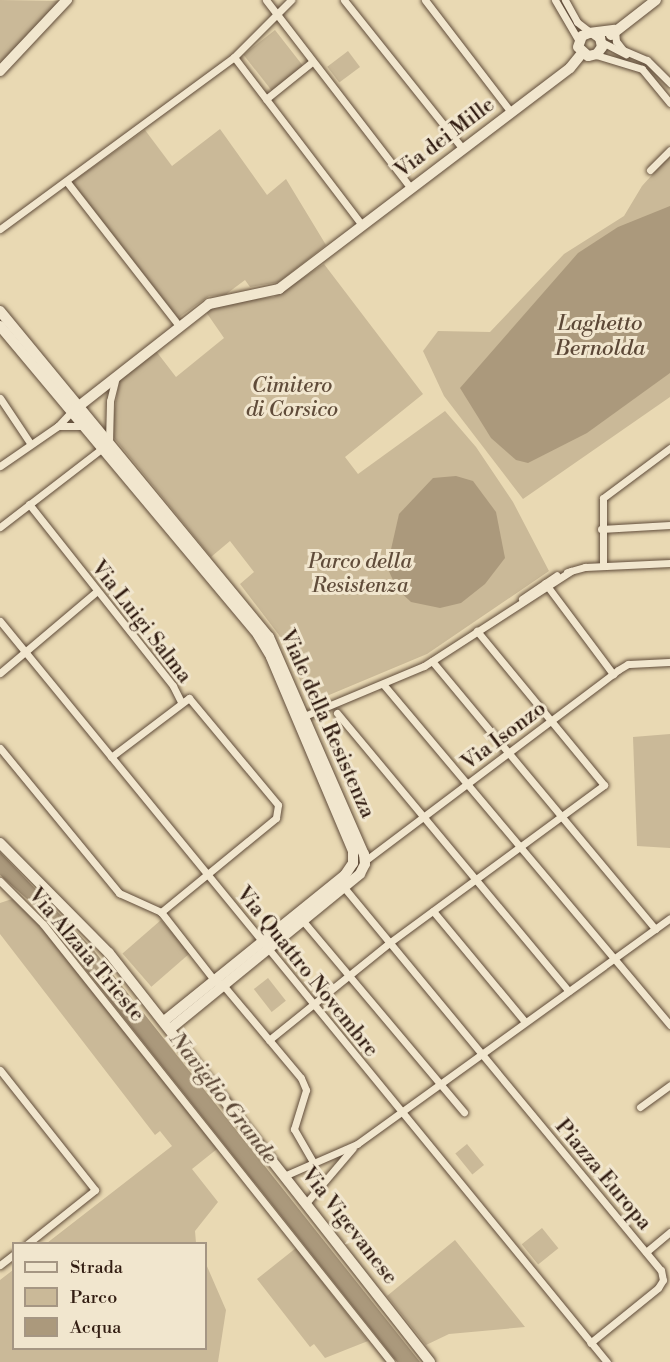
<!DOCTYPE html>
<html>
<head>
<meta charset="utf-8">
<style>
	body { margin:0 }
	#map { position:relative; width:670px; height:1362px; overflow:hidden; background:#e9d9b3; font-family:"Libre Bodoni",serif }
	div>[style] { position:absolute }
	.green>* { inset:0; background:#cab998; transform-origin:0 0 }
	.water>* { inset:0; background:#ab997c }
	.roads { filter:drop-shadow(0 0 2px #604c3a) drop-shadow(0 0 2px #604c3a) }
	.street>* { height:7px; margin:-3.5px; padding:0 3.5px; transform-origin:3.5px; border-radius:3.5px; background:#f1e6ce }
	.secondary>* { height:10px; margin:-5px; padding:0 5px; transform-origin:5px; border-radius:5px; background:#f1e6ce }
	span { translate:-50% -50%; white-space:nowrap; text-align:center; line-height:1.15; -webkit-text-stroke:6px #f1e6ce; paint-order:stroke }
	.street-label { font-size:21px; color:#321d12 }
	.park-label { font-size:21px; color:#604c3a; font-style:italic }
	.water-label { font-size:22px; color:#5c4837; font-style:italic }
	.legend { position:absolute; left:12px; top:1242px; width:195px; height:108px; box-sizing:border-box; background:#f1e6ce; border:2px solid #a59683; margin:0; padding:8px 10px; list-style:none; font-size:18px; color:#321d12 }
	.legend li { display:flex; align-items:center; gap:12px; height:30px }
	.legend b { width:30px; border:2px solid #a59683 }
</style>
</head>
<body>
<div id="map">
	<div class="green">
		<i style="clip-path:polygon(0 0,61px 1px,0 66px)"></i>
		<i style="left:275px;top:30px;width:46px;height:40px;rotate:52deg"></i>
		<i style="left:348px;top:51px;width:20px;height:26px;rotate:53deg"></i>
		<i style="clip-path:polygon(220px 129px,267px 195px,286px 179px,326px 245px,279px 282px,250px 287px,245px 280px,225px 295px,209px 296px,178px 318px,72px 182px,145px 130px,172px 166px)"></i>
		<i style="clip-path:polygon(670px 155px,670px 397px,523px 499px,444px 396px,423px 351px,438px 331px,490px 332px,564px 254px,624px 216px,642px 186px)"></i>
		<i style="clip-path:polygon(324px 264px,423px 394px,345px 457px,358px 474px,445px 411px,476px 447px,513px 502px,549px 571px,427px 654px,310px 703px,282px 639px,240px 584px,254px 572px,230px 541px,211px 557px,111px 434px,120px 376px,156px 351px,176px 377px,224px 338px,206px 312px,217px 303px,274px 297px)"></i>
		<i style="clip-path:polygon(670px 734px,670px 848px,637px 846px,633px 737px)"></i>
		<i style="clip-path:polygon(12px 899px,40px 926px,217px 1149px,192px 1169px,218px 1202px,195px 1231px,196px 1243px,47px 1243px,172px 1146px,160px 1131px,155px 1135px,0 934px,0 903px)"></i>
		<i style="left:161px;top:920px;width:44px;height:51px;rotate:49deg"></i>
		<i style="left:268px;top:978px;width:29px;height:18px;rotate:52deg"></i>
		<i style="left:467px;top:1144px;width:27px;height:15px;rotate:51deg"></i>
		<i style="left:542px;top:1228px;width:26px;height:26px;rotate:51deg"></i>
		<i style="clip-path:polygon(455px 1240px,525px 1327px,449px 1334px,426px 1345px,387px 1296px)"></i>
		<i style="clip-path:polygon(296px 1248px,368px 1341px,325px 1358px,314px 1344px,310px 1347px,257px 1279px)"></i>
		<i style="clip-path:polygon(206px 1264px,226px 1310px,218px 1362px,0 1362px,0 1280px,13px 1270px,14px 1348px,206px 1348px)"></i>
	</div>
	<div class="water">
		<i style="clip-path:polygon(670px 206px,670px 373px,587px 433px,528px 463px,516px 460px,491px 438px,460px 388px,578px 253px,618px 227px)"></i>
		<i style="clip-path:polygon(456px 476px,473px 481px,496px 512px,505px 558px,485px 584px,461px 603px,440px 608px,411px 602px,397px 589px,387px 567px,399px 514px,433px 478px)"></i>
		<i style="clip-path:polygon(0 852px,92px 948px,420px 1362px,397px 1362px,35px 906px,0 875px)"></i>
	</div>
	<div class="roads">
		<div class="street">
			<i style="left:266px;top:0;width:237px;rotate:52.4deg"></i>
			<i style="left:344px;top:0;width:191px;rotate:51.4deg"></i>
			<i style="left:425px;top:0;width:141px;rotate:52.5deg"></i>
			<i style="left:555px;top:0;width:48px;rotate:59.7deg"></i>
			<i style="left:565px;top:0;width:25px;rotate:61deg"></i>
			<i style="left:577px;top:22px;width:16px;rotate:38deg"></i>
			<i style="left:615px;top:30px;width:11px;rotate:85deg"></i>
			<i style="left:616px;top:41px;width:11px;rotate:52deg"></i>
			<i style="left:623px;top:50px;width:26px;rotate:23deg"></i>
			<i style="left:647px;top:60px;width:33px;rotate:45deg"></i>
			<i style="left:602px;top:42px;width:27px;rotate:27deg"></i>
			<i style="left:596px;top:55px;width:48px;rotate:16.9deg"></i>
			<i style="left:642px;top:69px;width:44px;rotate:50.5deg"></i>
			<i style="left:234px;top:57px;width:211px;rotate:52.7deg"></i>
			<i style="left:266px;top:99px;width:59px;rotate:-38.8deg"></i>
			<i style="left:650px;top:170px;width:28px;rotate:-45deg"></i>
			<i style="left:67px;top:182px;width:184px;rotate:52.1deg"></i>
			<i style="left:0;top:229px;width:290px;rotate:-36.3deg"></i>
			<i style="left:234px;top:57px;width:81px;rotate:-45deg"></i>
			<i style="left:0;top:398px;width:54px;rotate:56.3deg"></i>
			<i style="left:58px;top:426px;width:24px"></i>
			<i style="left:0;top:466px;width:70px;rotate:-34.6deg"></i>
			<i style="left:58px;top:426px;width:19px;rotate:-47deg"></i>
			<i style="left:29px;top:504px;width:232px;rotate:51.6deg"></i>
			<i style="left:173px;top:686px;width:18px;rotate:63deg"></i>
			<i style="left:0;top:527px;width:138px;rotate:-37.6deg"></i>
			<i style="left:109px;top:443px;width:42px;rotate:-88.6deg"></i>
			<i style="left:110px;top:401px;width:25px;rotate:-76deg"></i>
			<i style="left:601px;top:529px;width:69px;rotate:-3.3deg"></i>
			<i style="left:603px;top:565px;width:67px;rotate:-90deg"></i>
			<i style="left:603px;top:498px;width:84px;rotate:-36.7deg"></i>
			<i style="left:567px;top:572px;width:19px;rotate:-16deg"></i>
			<i style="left:585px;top:567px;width:85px;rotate:-2.7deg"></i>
			<i style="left:545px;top:583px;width:114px;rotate:53.2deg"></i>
			<i style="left:522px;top:599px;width:42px;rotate:-34.4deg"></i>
			<i style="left:0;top:621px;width:958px;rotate:50.68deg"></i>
			<i style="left:432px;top:661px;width:349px;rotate:50.2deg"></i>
			<i style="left:0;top:673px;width:127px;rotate:-40.2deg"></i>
			<i style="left:383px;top:684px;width:446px;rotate:49.9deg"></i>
			<i style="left:337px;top:713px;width:362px;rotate:50.2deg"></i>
			<i style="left:302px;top:717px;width:132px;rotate:-22.7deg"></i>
			<i style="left:424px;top:666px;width:175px;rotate:-32.9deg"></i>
			<i style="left:0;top:748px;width:188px;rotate:50.6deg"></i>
			<i style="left:119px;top:893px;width:46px;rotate:24.3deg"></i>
			<i style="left:161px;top:912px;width:88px;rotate:52deg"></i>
			<i style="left:215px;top:981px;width:9px;rotate:27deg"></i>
			<i style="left:223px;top:985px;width:121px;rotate:50deg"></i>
			<i style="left:301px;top:1078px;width:13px;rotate:67deg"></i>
			<i style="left:306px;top:1090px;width:41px;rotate:107.1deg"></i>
			<i style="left:294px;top:1129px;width:38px;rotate:60deg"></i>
			<i style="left:111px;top:757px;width:98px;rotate:-37.1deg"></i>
			<i style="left:189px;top:698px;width:139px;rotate:50.2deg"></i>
			<i style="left:278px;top:805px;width:13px;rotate:99deg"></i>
			<i style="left:276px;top:818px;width:149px;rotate:140.7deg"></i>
			<i style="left:366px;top:860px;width:316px;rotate:-37deg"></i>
			<i style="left:618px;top:670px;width:12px;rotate:-31deg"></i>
			<i style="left:628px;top:664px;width:42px;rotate:-2.7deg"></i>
			<i style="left:0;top:881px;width:61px;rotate:45deg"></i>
			<i style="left:43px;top:924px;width:559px;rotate:51.53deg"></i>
			<i style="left:342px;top:885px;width:500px;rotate:50.4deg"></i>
			<i style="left:661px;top:1270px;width:10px;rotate:79deg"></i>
			<i style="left:663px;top:1280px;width:9px;rotate:122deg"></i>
			<i style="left:658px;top:1288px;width:87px;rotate:141deg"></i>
			<i style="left:433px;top:911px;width:144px;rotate:50.3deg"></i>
			<i style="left:303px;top:921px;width:250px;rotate:49.9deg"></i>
			<i style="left:269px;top:1040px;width:154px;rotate:-38.9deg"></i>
			<i style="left:389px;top:943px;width:267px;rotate:-36.3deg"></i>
			<i style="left:604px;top:785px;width:200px;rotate:-129.5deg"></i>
			<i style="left:0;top:1070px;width:153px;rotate:51.6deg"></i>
			<i style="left:95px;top:1190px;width:87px;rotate:141.5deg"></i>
			<i style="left:640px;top:1107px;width:37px;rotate:-36deg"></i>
			<i style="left:284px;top:1176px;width:80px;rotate:-23.7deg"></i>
			<i style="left:357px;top:1144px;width:386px;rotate:-35.8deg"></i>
			<i style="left:306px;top:1203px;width:72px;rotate:-49.5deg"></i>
			<i style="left:646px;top:1252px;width:31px;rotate:-40deg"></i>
			<i style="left:0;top:1265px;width:18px;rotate:-38deg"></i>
		</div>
		<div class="secondary">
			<i style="left:593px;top:33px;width:9px;rotate:36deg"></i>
			<i style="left:600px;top:38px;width:9px;rotate:77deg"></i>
			<i style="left:602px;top:47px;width:9px;rotate:126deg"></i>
			<i style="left:597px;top:54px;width:9px;rotate:167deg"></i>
			<i style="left:588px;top:56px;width:13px;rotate:-138deg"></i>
			<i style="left:578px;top:47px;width:12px;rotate:-70deg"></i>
			<i style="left:582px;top:36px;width:8px;rotate:-23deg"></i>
			<i style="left:589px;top:33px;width:26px;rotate:-7deg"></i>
			<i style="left:611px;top:35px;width:57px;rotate:-37.9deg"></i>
			<i style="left:0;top:71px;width:98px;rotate:-46.7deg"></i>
			<i style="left:0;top:311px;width:423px;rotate:50.5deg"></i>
			<i style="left:269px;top:637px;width:237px;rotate:66.4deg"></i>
			<i style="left:364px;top:854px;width:10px;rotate:84deg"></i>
			<i style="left:365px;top:864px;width:11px;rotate:117deg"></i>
			<i style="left:360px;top:874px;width:245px;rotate:140.8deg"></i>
			<i style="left:0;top:326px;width:403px;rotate:50.1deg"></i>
			<i style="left:258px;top:635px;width:26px;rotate:59deg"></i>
			<i style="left:271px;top:657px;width:211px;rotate:67.1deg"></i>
			<i style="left:353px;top:851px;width:12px;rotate:90deg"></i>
			<i style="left:353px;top:863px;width:14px;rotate:124deg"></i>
			<i style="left:345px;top:875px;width:233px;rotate:141.1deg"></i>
			<i style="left:74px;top:410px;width:172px;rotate:-38.1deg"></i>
			<i style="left:209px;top:304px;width:72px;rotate:-12.1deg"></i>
			<i style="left:279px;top:289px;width:365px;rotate:-37.2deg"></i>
			<i style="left:570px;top:68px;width:19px;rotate:-51deg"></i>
			<i style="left:0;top:843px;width:155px;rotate:45.3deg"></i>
			<i style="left:109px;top:953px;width:520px;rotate:51.87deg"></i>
		</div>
	</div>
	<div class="street-label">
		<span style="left:445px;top:138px;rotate:-37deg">Via dei Mille</span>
		<span style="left:141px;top:622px;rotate:52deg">Via Luigi Salma</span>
		<span style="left:327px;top:724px;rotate:66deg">Viale della Resistenza</span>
		<span style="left:504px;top:736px;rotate:-37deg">Via Isonzo</span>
		<span style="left:86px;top:955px;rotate:50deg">Via Alzaia Trieste</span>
		<span style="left:307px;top:972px;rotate:51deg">Via Quattro Novembre</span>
		<span style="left:603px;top:1175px;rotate:50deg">Piazza Europa</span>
		<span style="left:349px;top:1226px;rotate:52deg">Via Vigevanese</span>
	</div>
	<div class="park-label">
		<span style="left:292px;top:398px">Cimitero<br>di Corsico</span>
		<span style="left:360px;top:574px">Parco della<br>Resistenza</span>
	</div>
	<div class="water-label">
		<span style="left:600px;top:336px">Laghetto<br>Bernolda</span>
		<span style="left:223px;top:1098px;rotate:52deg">Naviglio Grande</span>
	</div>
	<ul class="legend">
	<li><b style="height:8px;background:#f1e6ce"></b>Strada</li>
	<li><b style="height:16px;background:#cab998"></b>Parco</li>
	<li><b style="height:16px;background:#ab997c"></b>Acqua</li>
	</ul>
</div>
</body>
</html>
